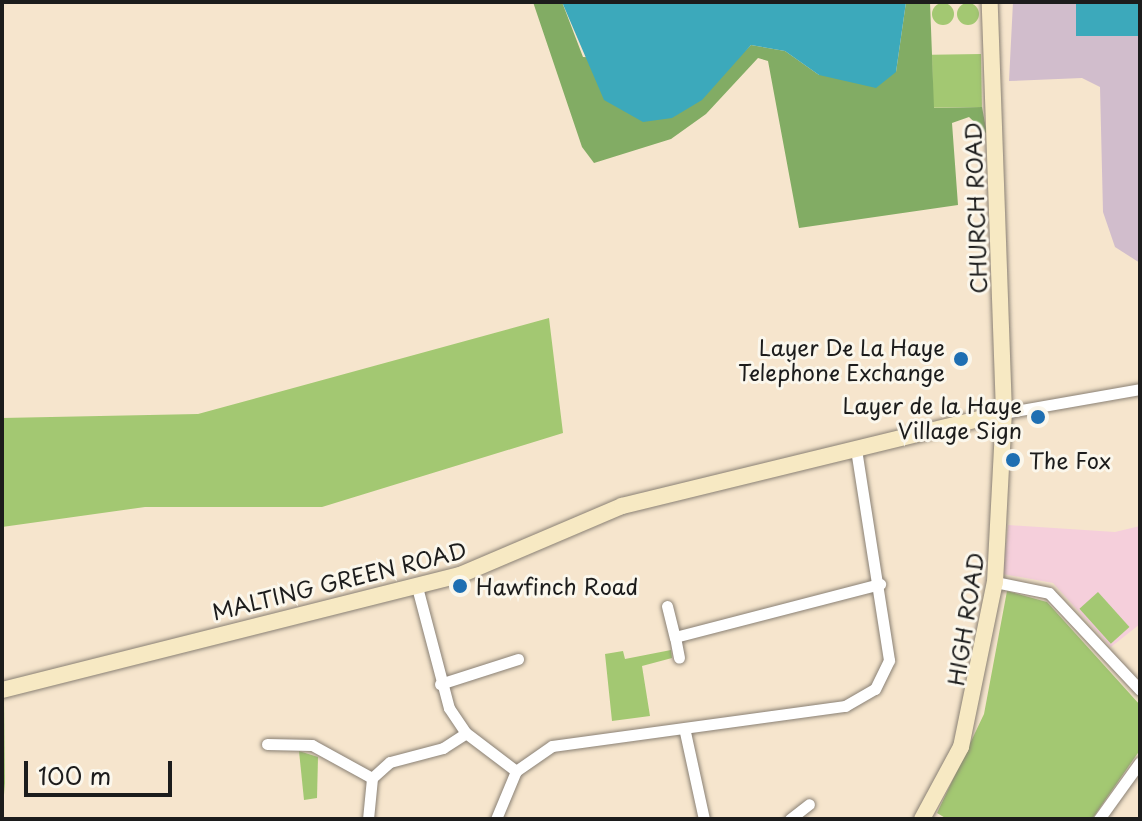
<!DOCTYPE html>
<html>
<head>
<meta charset="utf-8">
<style>
	body { margin:0 }
	#map { position:relative; width:1142px; height:821px; overflow:hidden; background:#f6e5cd; font-family:"Playpen Sans",sans-serif }
	div>[style] { position:absolute }
	.built>* { inset:0; background:#f5cfdb }
	.industrial>* { inset:0; background:#d1bdcc }
	.green>* { inset:0; background:#a3c872; transform-origin:0 0 }
	.round { border-radius:50% }
	.forest>* { inset:0; background:#82ac64 }
	.water>* { inset:0; background:#3ca9bb; transform-origin:0 0 }
	.roads { filter:drop-shadow(0 0 2px #898074) drop-shadow(0 0 2px #898074) }
	.street>* { height:11px; margin:-5.5px; padding:0 5.5px; transform-origin:5.5px; border-radius:5.5px; background:#fff }
	.secondary>* { height:16px; margin:-8px; padding:0 8px; transform-origin:8px; border-radius:8px; background:#f7e9c3 }
	.dots>* { width:22px; height:22px; translate:-50% -50%; box-sizing:border-box; border:4px solid #fbf7ec; border-radius:50% }
	span { translate:-50% -50%; white-space:nowrap; text-align:center; line-height:1.15; -webkit-text-stroke:6px #fbf7ec; paint-order:stroke }
	.street-label { font-size:22px; color:#1c1c1c }
	.poi-label { font-size:22px; color:#1c1c1c }
	.right { translate:-100% -50%; text-align:right }
	.left { translate:0 -50%; text-align:left }
	.frame { position:absolute; inset:0; border:4px solid #1c1c1c; pointer-events:none }
	.scale { position:absolute; left:24px; top:761px; width:148px; height:36px; box-sizing:border-box; border:4px solid #1c1c1c; border-top:0; padding-left:10px; font-size:24px; line-height:28px; white-space:nowrap; color:#1c1c1c; -webkit-text-stroke:6px #fbf7ec; paint-order:stroke }
</style>
</head>
<body>
<div id="map">
	<div class="built">
		<i style="clip-path:polygon(1008px 525px,1115px 532px,1140px 526px,1140px 624px,1111px 647px,1053px 583px,1003px 574px)"></i>
	</div>
	<div class="industrial">
		<i style="clip-path:polygon(1013px 2px,1140px 2px,1140px 263px,1115px 247px,1103px 212px,1100px 87px,1082px 78px,1009px 81px)"></i>
	</div>
	<div class="green">
		<i class="round" style="left:932px;top:3px;width:22px;height:22px"></i>
		<i class="round" style="left:957px;top:3px;width:22px;height:22px"></i>
		<i style="left:981px;top:54px;width:53px;height:49px;rotate:89deg"></i>
		<i style="clip-path:polygon(549px 318px,563px 433px,322px 507px,145px 507px,2px 527px,2px 418px,198px 414px)"></i>
		<i style="clip-path:polygon(1007px 591px,1047px 602px,1140px 705px,1140px 750px,1092px 819px,947px 819px,937px 813px,984px 714px)"></i>
		<i style="left:1098px;top:592px;width:47px;height:25px;rotate:48deg"></i>
		<i style="clip-path:polygon(671px 650px,672px 658px,642px 666px,650px 716px,612px 721px,605px 654px,623px 651px,625px 659px)"></i>
		<i style="clip-path:polygon(4px 692px,5px 783px,2px 819px,2px 694px)"></i>
		<i style="clip-path:polygon(299px 751px,318px 757px,317px 798px,304px 800px)"></i>
	</div>
	<div class="forest">
		<i style="clip-path:polygon(533px 2px,562px 2px,583px 57px,733px 63px,751px 45px,785px 51px,819px 75px,896px 72px,906px 2px,930px 2px,934px 108px,982px 107px,987px 134px,969px 117px,952px 123px,958px 205px,799px 228px,768px 61px,758px 58px,706px 114px,671px 139px,594px 163px,582px 147px)"></i>
	</div>
	<div class="water">
		<i style="clip-path:polygon(562px 2px,906px 2px,896px 72px,876px 88px,819px 75px,785px 51px,751px 45px,702px 100px,672px 118px,643px 122px,604px 100px)"></i>
		<i style="left:1076px;top:2px;width:64px;height:34px"></i>
	</div>
	<div class="roads">
		<div class="street">
			<i style="left:1004px;top:413px;width:138px;rotate:-10deg"></i>
			<i style="left:995px;top:582px;width:55px;rotate:11.5deg"></i>
			<i style="left:1049px;top:593px;width:133px;rotate:46.8deg"></i>
			<i style="left:417px;top:587px;width:125px;rotate:75.2deg"></i>
			<i style="left:449px;top:708px;width:30px;rotate:56deg"></i>
			<i style="left:466px;top:733px;width:63px;rotate:37.2deg"></i>
			<i style="left:667px;top:606px;width:32px;rotate:76deg"></i>
			<i style="left:675px;top:637px;width:212px;rotate:-14.5deg"></i>
			<i style="left:675px;top:637px;width:21px;rotate:79deg"></i>
			<i style="left:440px;top:684px;width:82px;rotate:-17.8deg"></i>
			<i style="left:685px;top:732px;width:89px;rotate:77.7deg"></i>
			<i style="left:267px;top:744px;width:45px;rotate:1.3deg"></i>
			<i style="left:312px;top:745px;width:68px;rotate:28.8deg"></i>
			<i style="left:368px;top:819px;width:41px;rotate:-84.4deg"></i>
			<i style="left:372px;top:778px;width:24px;rotate:-42deg"></i>
			<i style="left:390px;top:762px;width:55px;rotate:-14.8deg"></i>
			<i style="left:443px;top:748px;width:27px;rotate:-33deg"></i>
			<i style="left:496px;top:819px;width:52px;rotate:-67.4deg"></i>
			<i style="left:516px;top:771px;width:44px;rotate:-34.8deg"></i>
			<i style="left:552px;top:746px;width:296px;rotate:-7.8deg"></i>
			<i style="left:845px;top:706px;width:34px;rotate:-30deg"></i>
			<i style="left:875px;top:689px;width:32px;rotate:-64deg"></i>
			<i style="left:889px;top:660px;width:213px;rotate:-98.9deg"></i>
			<i style="left:790px;top:819px;width:24px;rotate:-38deg"></i>
			<i style="left:1099px;top:819px;width:70px;rotate:-54.3deg"></i>
		</div>
		<div class="secondary">
			<i style="left:2px;top:690px;width:472px;rotate:-14.1deg"></i>
			<i style="left:460px;top:575px;width:176px;rotate:-23.1deg"></i>
			<i style="left:622px;top:506px;width:393px;rotate:-13.7deg"></i>
			<i style="left:922px;top:819px;width:82px;rotate:-61.6deg"></i>
			<i style="left:961px;top:747px;width:168px;rotate:-78.4deg"></i>
			<i style="left:995px;top:582px;width:169px;rotate:-87deg"></i>
			<i style="left:1004px;top:413px;width:411px;rotate:-92deg"></i>
		</div>
	</div>
	<div class="dots">
		<i style="left:961px;top:359px;background:#1f6fb2"></i>
		<i style="left:1038px;top:417px;background:#1f6fb2"></i>
		<i style="left:1013px;top:460px;background:#1f6fb2"></i>
		<i style="left:460px;top:586px;background:#1f6fb2"></i>
	</div>
	<div class="street-label">
		<span style="left:975px;top:208px;rotate:-92deg">CHURCH ROAD</span>
		<span style="left:339px;top:580px;rotate:-14deg">MALTING GREEN ROAD</span>
		<span style="left:965px;top:619px;rotate:-81deg">HIGH ROAD</span>
	</div>
	<div class="poi-label">
		<span class="right" style="left:945px;top:359px">Layer De La Haye<br>Telephone Exchange</span>
		<span class="right" style="left:1022px;top:417px">Layer de la Haye<br>Village Sign</span>
		<span class="left" style="left:1029px;top:460px">The Fox</span>
		<span class="left" style="left:476px;top:586px">Hawfinch Road</span>
	</div>
	<div class="frame"></div>
	<div class="scale">100 m</div>
</div>
</body>
</html>
